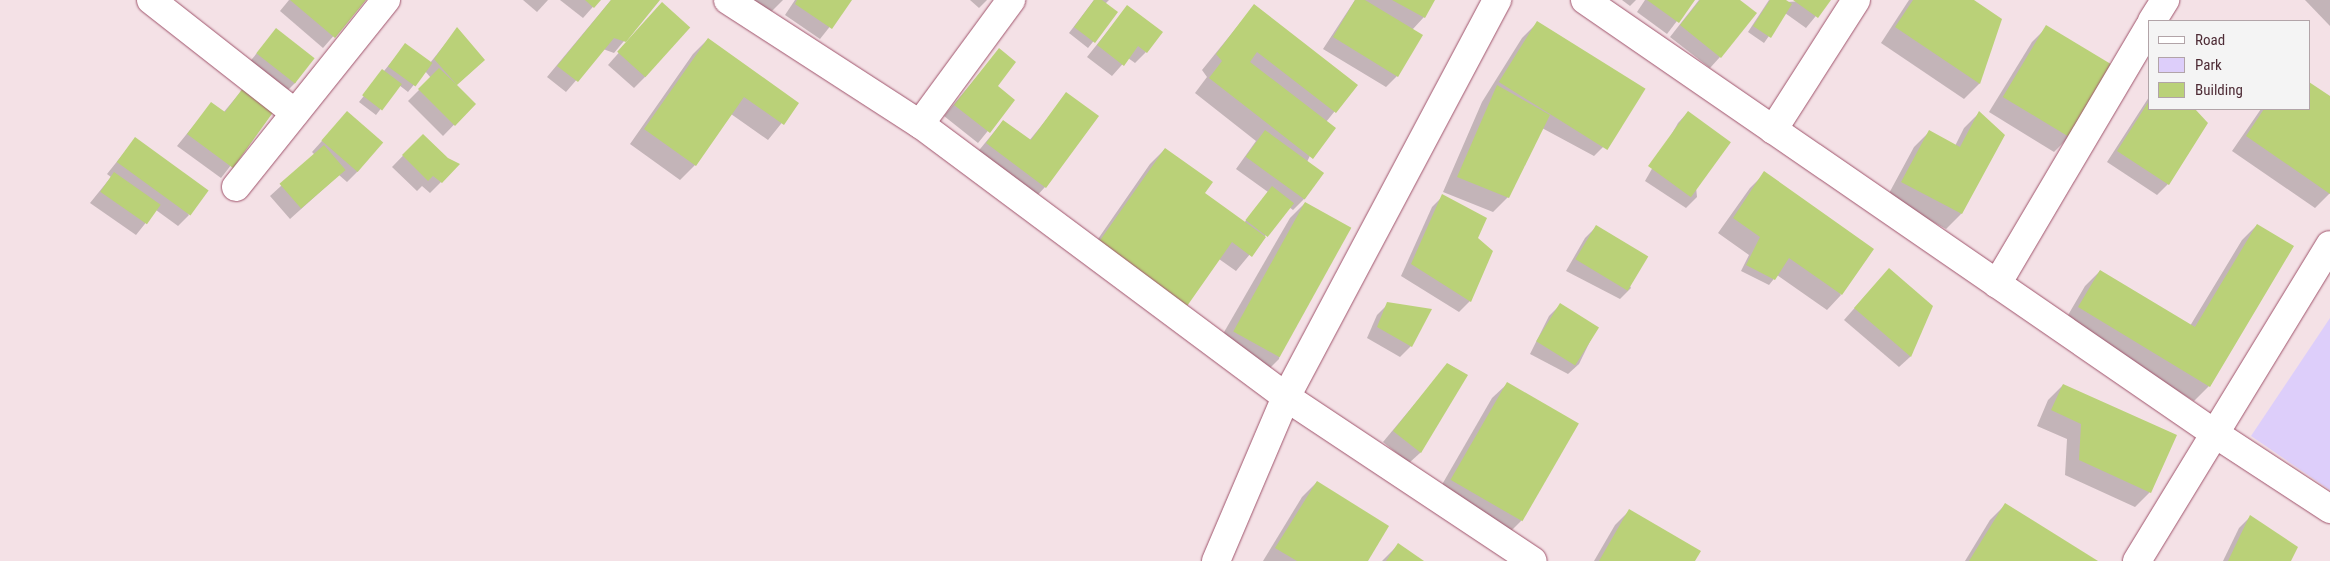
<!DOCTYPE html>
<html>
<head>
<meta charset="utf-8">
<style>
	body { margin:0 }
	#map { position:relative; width:2330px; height:561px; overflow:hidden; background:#f4e1e6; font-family:"Roboto Condensed",sans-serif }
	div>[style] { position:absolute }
	.green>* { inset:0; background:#ddcefa }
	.shadow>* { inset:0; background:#0003 }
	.building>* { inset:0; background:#bad178; transform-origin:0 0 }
	.roads { filter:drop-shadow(0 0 1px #9f536b) drop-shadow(0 0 1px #9f536b) }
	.minor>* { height:28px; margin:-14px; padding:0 14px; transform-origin:14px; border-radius:14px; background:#fff }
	span { translate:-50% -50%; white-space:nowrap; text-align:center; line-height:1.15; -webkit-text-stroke:4.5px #f4f4f4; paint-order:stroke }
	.legend { position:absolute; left:2148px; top:20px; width:162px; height:90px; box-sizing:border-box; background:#f4f4f4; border:1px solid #b2a4a8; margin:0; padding:6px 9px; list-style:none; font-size:15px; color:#4e2c36 }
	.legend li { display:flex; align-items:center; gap:10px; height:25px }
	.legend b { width:25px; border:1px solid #b2a4a8 }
</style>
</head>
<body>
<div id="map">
	<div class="green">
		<i style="clip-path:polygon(2330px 318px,2330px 490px,2251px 436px)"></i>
	</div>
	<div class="shadow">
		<i style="clip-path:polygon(289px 0,365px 0,323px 48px,280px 11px)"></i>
		<i style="clip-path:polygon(523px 0,548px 0,537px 12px)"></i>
		<i style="clip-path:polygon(560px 0,599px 0,583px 18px)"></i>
		<i style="clip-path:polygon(611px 0,658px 0,614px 53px,603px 49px,566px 92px,547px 77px)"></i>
		<i style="clip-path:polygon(752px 0,783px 0,770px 13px)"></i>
		<i style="clip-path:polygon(795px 0,851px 0,820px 39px,785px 15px)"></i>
		<i style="clip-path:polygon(970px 0,987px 0,979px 8px)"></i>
		<i style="clip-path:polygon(1094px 0,1109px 0,1105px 4px,1117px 12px,1088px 48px,1069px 33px)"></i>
		<i style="clip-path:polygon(1355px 0,1433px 0,1424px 17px,1412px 30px,1421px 36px,1397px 76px,1386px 87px,1323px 49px)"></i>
		<i style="clip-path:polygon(1622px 0,1636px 0,1630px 6px)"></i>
		<i style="clip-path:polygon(1645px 0,1693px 0,1667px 34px,1637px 12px)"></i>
		<i style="clip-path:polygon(1699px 0,1738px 0,1720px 57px,1710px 68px,1670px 37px)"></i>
		<i style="clip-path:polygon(1769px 0,1786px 2px,1829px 0,1806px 28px,1785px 13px,1764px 43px,1748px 32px)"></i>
		<i style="clip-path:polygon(1909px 0,1972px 0,2000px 19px,1979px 84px,1964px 99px,1881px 43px)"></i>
		<i style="clip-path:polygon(2305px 0,2330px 0,2330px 26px)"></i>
		<i style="clip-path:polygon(1254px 6px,1356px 85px,1326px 122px,1307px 162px,1323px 173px,1304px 199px,1293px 210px,1289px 207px,1236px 271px,1219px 259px,1082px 262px,1150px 164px,1165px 149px,1203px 194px,1244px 223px,1268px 192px,1236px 169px,1256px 141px,1195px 93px,1207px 77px,1202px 70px)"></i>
		<i style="clip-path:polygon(1127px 7px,1146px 52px,1135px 63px,1128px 58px,1112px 76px,1087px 57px)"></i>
		<i style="clip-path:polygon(652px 15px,645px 77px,634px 88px,608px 65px)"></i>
		<i style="clip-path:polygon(1537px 23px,1609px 141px,1594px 156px,1542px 128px,1508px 197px,1493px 212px,1443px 192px,1482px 102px,1522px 38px)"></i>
		<i style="clip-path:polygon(2047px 27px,2069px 137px,2054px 152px,1989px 112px,2032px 42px)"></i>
		<i style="clip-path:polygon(457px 29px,472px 71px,456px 85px,474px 104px,443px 136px,408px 101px,431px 78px,425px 71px,408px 92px,399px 85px,376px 115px,359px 102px,405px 45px,430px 63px)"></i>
		<i style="clip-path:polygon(276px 30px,296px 82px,285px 93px,247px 65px)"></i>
		<i style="clip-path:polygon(708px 39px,797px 104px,768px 140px,731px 114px,695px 165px,680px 180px,630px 144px,693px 54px)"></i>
		<i style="clip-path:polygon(999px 50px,996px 86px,1013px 100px,978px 143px,944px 116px)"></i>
		<i style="clip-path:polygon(2309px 83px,2330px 98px,2330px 193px,2315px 208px,2232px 151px,2261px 109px,2309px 109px)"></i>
		<i style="clip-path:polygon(243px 89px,273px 111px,221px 178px,177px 146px,211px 104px,223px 113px)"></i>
		<i style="clip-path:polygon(1067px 94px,1045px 187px,1035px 198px,976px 154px,1003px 121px,1029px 141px)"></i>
		<i style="clip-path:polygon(2149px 97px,2149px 109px,2194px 109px,2206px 123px,2168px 184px,2157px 195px,2107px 162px)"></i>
		<i style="clip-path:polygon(1688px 112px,1697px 197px,1686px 208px,1645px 181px,1678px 123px)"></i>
		<i style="clip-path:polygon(347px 113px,358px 171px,347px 182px,339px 175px,290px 219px,270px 196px,315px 155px,312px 152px)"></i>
		<i style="clip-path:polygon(1979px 113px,2003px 135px,1961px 214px,1946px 229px,1887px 197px,1914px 147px,1929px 132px,1955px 146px,1964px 128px)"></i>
		<i style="clip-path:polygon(423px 135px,447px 159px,458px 165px,430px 193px,422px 186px,417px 191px,392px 167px)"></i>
		<i style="clip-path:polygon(135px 139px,189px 215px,178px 226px,156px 210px,136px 235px,90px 203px,111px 177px,107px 174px)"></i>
		<i style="clip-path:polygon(1765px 173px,1841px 295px,1827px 310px,1777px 275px,1769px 285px,1741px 271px,1749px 255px,1718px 233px,1750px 188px)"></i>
		<i style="clip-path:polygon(1443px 196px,1477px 239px,1470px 301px,1459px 312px,1401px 276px,1432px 207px)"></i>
		<i style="clip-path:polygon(1305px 203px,1279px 359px,1264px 374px,1216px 346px,1290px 218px)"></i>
		<i style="clip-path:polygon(2257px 225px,2209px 386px,2194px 401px,2064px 322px,2085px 286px,2100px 271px,2190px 326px,2242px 240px)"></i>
		<i style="clip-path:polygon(1596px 227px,1631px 288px,1620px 299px,1566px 271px,1585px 238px)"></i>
		<i style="clip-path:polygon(1889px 269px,1932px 307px,1910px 357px,1899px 367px,1844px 320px)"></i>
		<i style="clip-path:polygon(1388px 304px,1411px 346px,1400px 357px,1367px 338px,1377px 315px)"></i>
		<i style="clip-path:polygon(1560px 305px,1597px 327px,1579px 364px,1568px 374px,1530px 354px,1549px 316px)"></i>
		<i style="clip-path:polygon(1448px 364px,1467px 375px,1420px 453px,1409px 463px,1383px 442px)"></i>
		<i style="clip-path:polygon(1507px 384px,1521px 521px,1506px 536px,1436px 495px,1492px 398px)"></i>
		<i style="clip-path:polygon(2063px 385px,2150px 492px,2135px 507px,2065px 475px,2067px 439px,2037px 426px,2048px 400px)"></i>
		<i style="clip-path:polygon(1317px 482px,1366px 561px,1263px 561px,1302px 497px)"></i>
		<i style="clip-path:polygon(2005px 505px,2095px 561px,1965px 561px,1990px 520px)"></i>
		<i style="clip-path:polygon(1630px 510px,1694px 561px,1594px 561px,1615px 525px)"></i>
		<i style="clip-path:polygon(2250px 517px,2290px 561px,2223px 561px,2239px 528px)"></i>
		<i style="clip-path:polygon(1398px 545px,1422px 561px,1382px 561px)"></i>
	</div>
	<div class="building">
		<i style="clip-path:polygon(290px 0,366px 0,335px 38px)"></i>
		<i style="clip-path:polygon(585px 0,601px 0,594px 8px)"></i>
		<i style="clip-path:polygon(611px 0,660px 0,626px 42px,614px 38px,578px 82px,557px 66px)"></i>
		<i style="clip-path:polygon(797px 0,852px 0,832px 29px,795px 4px)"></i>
		<i style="clip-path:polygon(1094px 0,1102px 0,1118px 12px,1095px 43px,1074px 27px)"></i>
		<i style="clip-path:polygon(1355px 0,1365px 0,1423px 35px,1398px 77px,1333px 37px)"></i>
		<i style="clip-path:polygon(1392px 0,1435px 0,1425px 18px)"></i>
		<i style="clip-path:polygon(1647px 0,1695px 0,1679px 23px)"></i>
		<i style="clip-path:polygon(1700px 0,1740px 0,1757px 13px,1721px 58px,1680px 25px)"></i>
		<i style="clip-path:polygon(1770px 0,1786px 0,1792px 4px,1771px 38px,1753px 26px)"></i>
		<i style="clip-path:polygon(1793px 0,1831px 0,1818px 18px)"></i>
		<i style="clip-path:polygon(1913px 0,1974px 0,2002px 19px,1980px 84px,1895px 27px)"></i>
		<i style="left:662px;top:2px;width:38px;height:67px;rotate:42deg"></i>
		<i style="clip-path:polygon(1254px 4px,1358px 85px,1336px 113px,1257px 52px,1250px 62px,1336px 128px,1313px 159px,1209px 78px,1222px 61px,1216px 54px)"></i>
		<i style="clip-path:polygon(1127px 5px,1163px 32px,1147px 53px,1138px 46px,1124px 66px,1097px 45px)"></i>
		<i style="left:1537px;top:21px;width:128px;height:72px;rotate:32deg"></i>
		<i style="left:2046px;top:25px;width:79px;height:84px;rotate:31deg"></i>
		<i style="clip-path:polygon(457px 27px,485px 60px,457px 85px,476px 104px,455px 126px,418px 89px,439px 68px,457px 85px,434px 59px)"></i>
		<i style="left:276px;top:28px;width:49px;height:32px;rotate:38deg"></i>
		<i style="clip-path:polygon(708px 38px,799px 103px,784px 125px,744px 97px,696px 166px,644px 129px)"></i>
		<i style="left:405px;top:43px;width:34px;height:29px;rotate:36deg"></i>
		<i style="clip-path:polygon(999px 48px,1016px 62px,998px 86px,1015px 100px,990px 133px,954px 105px)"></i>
		<i style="left:382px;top:69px;width:25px;height:33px;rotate:37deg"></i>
		<i style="clip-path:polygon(2309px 82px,2330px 96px,2330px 194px,2246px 136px,2264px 109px,2309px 109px)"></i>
		<i style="clip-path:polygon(1497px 85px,1550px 115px,1509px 198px,1457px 177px)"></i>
		<i style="clip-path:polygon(243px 88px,274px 111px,233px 168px,187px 134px,211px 102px,225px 112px)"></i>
		<i style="clip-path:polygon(1066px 92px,1099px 116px,1046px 188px,986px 143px,1003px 120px,1031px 140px)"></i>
		<i style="clip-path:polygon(2149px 101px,2149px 109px,2195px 109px,2208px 123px,2169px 185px,2117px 151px)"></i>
		<i style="left:347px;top:111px;width:48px;height:39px;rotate:41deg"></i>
		<i style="left:1688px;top:111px;width:53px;height:68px;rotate:36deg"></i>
		<i style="clip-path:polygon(1979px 111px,2005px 135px,1962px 214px,1901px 182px,1929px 130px,1960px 147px)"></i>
		<i style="left:1265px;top:130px;width:73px;height:33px;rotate:36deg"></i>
		<i style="clip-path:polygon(423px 134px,448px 158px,460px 164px,442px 183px,433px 176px,428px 181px,402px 155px)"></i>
		<i style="left:135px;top:137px;width:91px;height:31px;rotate:36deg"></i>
		<i style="left:324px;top:145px;width:33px;height:59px;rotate:49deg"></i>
		<i style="clip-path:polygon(1165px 148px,1213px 182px,1205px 193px,1266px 237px,1252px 257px,1232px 242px,1185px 309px,1096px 246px)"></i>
		<i style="clip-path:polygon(1764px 171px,1874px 249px,1842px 295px,1789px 258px,1775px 280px,1746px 265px,1760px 237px,1733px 218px)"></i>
		<i style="left:114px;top:172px;width:57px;height:24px;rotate:35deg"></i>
		<i style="left:1272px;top:186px;width:28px;height:43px;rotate:38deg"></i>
		<i style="clip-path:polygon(1442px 194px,1487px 218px,1478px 238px,1493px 251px,1471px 302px,1411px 264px)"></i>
		<i style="left:1305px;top:202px;width:53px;height:148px;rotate:29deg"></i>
		<i style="clip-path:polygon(2257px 224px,2294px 246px,2210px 387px,2078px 307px,2100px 270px,2195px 327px)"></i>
		<i style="left:1596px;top:225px;width:61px;height:40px;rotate:31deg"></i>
		<i style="clip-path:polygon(1889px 268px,1933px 306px,1911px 357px,1854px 308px)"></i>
		<i style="clip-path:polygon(1387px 302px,1432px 309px,1412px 347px,1377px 327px)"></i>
		<i style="left:1560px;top:303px;width:46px;height:45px;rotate:32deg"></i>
		<i style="clip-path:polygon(1447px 363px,1468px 375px,1421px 453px,1393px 431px)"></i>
		<i style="left:1507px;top:382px;width:83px;height:113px;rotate:30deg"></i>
		<i style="clip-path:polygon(2063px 384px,2177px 435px,2151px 493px,2079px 460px,2081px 424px,2051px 410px)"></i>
		<i style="clip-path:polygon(1317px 481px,1389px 526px,1368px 561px,1297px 561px,1275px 548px)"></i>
		<i style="clip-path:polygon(2005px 503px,2098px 561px,1969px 561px)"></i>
		<i style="clip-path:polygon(1629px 509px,1701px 551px,1695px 561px,1599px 561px)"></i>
		<i style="clip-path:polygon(2250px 515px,2298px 547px,2291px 561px,2228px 561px)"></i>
		<i style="clip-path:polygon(1398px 543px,1424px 561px,1386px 561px)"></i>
	</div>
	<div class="roads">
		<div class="minor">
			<i style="left:151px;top:0;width:183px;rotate:38.1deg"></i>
			<i style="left:728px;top:0;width:229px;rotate:32.9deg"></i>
			<i style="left:920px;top:124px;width:457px;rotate:36.7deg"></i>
			<i style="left:1286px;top:397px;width:296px;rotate:33.6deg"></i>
			<i style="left:1585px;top:0;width:764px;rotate:34.54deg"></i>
			<i style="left:2214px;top:433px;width:139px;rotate:33.2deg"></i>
			<i style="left:2152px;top:21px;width:25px;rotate:-58deg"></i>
			<i style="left:920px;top:124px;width:154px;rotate:-53.7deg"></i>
			<i style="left:1773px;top:130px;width:154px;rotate:-57.4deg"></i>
			<i style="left:236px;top:187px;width:240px;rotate:-51.3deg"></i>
			<i style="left:1997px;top:284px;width:299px;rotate:-59.4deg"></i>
			<i style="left:1216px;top:561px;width:178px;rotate:-66.9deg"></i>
			<i style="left:1286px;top:397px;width:450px;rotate:-62deg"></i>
			<i style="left:2137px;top:561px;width:370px;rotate:-58.6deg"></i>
		</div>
	</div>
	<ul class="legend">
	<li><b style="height:6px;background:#fff"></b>Road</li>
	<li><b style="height:14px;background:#ddcefa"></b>Park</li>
	<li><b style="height:14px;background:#bad178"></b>Building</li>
	</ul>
</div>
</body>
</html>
